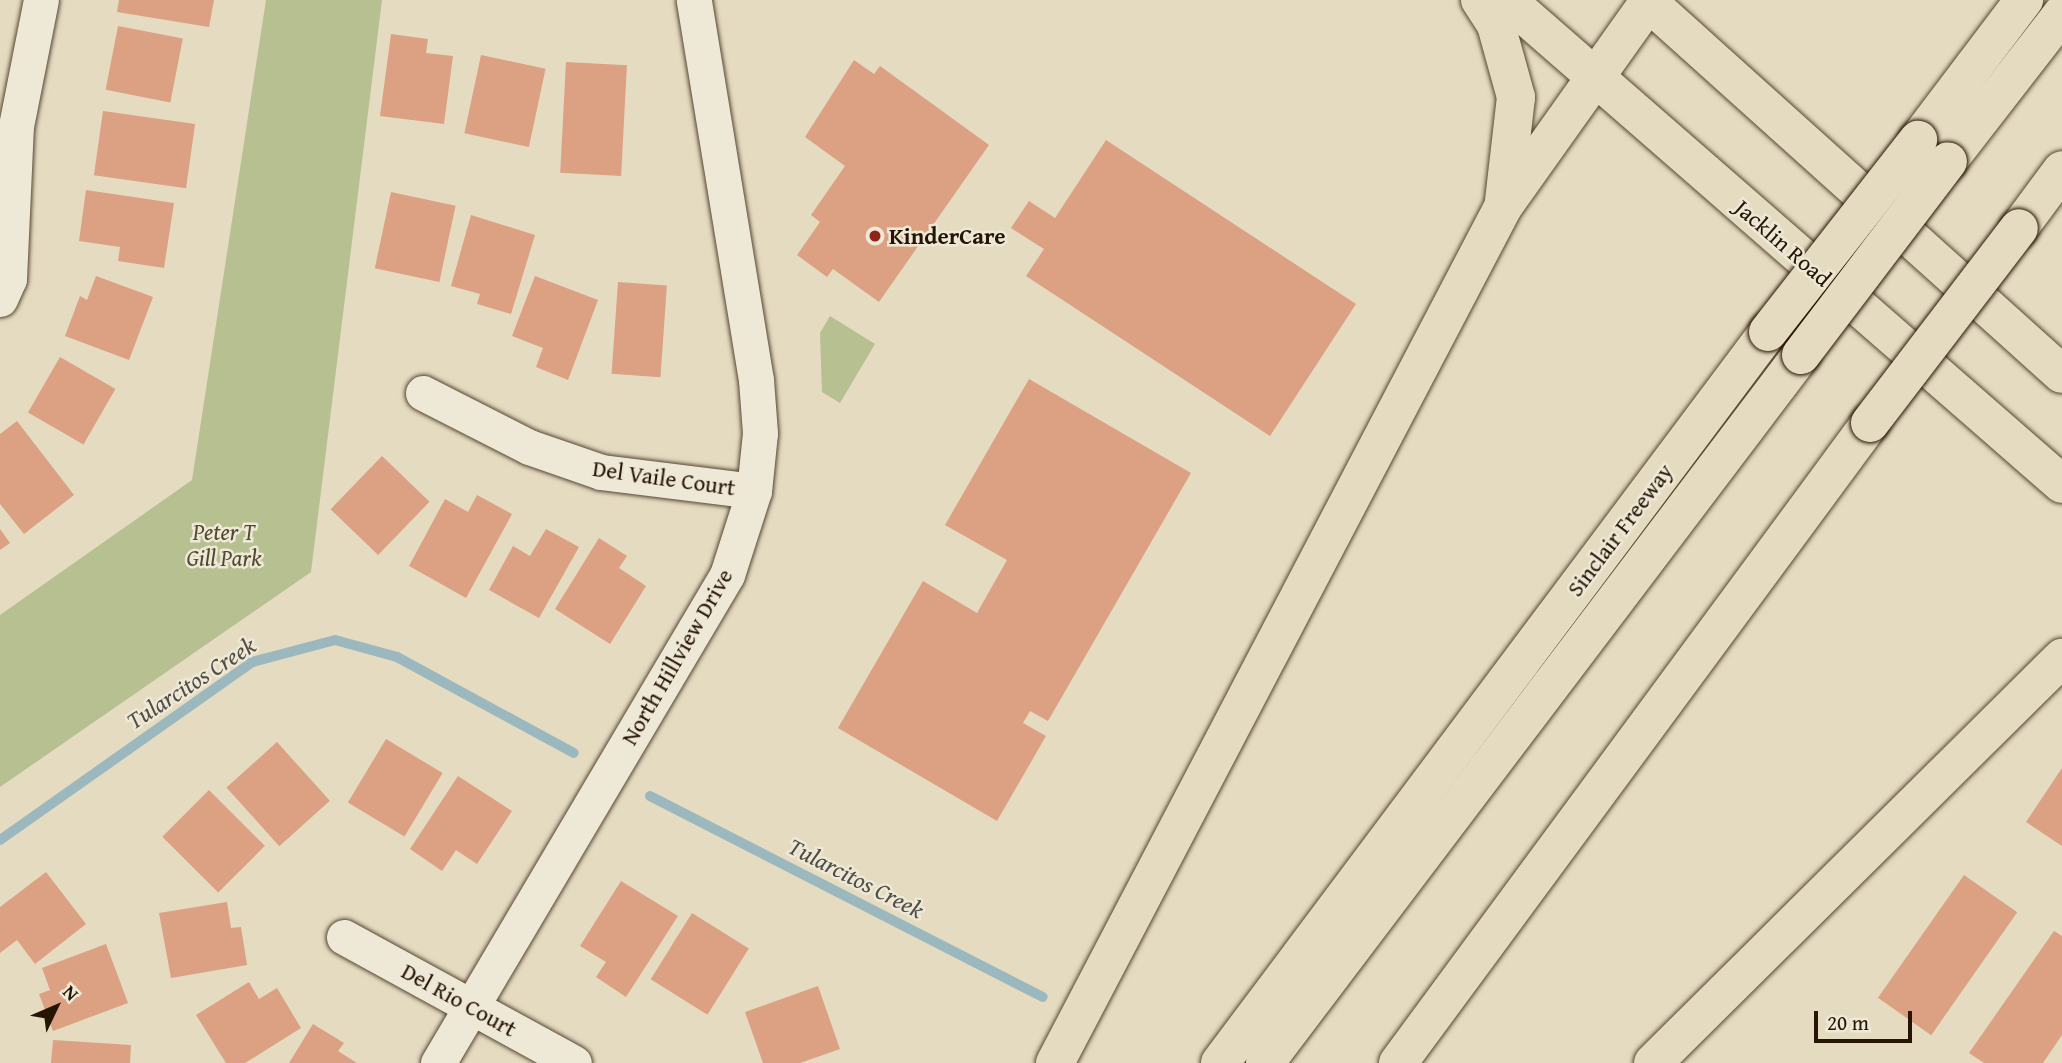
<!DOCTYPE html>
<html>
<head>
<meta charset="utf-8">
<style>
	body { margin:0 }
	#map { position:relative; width:2062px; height:1063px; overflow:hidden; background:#e5dbc1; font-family:"Gentium Book Plus",serif }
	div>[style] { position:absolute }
	.green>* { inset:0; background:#b7c091 }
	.stream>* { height:10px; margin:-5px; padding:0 5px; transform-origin:5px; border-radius:5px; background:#9cb8bf }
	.building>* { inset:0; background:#dba182; transform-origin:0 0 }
	.roads { filter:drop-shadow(0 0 2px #564632) drop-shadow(0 0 2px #564632) }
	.minor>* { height:35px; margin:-17.5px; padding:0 17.5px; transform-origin:17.5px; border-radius:17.5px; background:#eee8d7 }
	.major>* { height:38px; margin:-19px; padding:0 19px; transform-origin:19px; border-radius:19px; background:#e5dbc1 }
	.highway>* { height:38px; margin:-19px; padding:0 19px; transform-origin:19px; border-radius:19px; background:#e5dbc1 }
	.bridges { filter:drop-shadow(0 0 2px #271503) drop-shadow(0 0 2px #271503) }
	.highway-bridge>* { height:38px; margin:-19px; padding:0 19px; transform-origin:19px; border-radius:19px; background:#e5dbc1 }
	.dots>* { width:19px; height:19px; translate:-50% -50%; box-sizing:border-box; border:4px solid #eee8d7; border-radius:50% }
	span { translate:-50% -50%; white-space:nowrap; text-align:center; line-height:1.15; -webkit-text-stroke:5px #eee8d7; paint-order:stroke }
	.poi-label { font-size:23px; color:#271503; font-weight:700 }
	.left { translate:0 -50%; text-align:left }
	.street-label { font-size:23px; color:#271503 }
	.park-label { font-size:23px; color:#52482e; font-style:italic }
	.water-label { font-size:24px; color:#504e45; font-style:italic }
	.north { position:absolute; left:21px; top:972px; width:70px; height:70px; -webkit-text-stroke:5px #eee8d7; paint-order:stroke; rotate:46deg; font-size:19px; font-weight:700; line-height:28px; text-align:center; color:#271503 }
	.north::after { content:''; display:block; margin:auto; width:24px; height:32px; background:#271503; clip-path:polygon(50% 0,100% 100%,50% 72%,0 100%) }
	.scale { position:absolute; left:1814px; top:1011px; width:98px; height:32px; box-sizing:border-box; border:4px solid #271503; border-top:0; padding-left:9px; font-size:21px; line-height:24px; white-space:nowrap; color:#271503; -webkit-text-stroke:5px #eee8d7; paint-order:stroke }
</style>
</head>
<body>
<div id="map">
	<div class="green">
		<i style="clip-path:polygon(266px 0,382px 0,311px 572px,0 787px,0 615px,192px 480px)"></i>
		<i style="clip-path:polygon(830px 316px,875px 344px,840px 403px,822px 392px,820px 333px)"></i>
	</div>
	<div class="stream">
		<i style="left:650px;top:796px;width:441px;rotate:27.1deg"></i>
		<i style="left:0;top:840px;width:309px;rotate:-35.2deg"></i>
		<i style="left:252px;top:662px;width:86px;rotate:-14.8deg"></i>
		<i style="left:335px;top:640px;width:64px;rotate:15.3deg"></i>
		<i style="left:397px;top:657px;width:201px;rotate:28.5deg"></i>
	</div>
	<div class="building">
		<i style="clip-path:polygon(119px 0,214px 0,209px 27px,117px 12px)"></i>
		<i style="left:118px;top:26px;width:66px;height:65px;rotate:11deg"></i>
		<i style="clip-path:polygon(391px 34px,428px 39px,426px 53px,453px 56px,444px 124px,380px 116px)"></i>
		<i style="left:481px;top:55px;width:66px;height:80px;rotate:12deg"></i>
		<i style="clip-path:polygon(854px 60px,874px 74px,880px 66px,989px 145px,879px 302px,833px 269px,827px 277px,797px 255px,820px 222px,811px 215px,845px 166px,805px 137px)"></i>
		<i style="left:566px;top:62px;width:61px;height:111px;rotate:3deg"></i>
		<i style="left:103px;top:111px;width:93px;height:65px;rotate:8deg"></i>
		<i style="clip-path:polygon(1106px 140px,1356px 304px,1270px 436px,1026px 276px,1044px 249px,1011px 228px,1029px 201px,1055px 218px)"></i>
		<i style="clip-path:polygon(86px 190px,174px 203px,164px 268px,118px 261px,120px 247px,79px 241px)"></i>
		<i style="left:391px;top:192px;width:66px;height:78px;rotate:12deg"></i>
		<i style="clip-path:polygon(471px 215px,535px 235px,511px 314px,477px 304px,480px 294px,451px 286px)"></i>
		<i style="clip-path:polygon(96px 276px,153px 297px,129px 360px,65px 336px,80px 296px,87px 300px)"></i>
		<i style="clip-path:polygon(535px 276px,598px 300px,568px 380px,536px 367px,543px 348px,512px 336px)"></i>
		<i style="left:618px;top:282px;width:49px;height:92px;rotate:4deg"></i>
		<i style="left:60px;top:357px;width:64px;height:64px;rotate:30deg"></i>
		<i style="clip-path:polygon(1029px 379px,1191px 473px,1048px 721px,1030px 711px,1023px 723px,1046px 736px,997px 821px,838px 728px,923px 581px,977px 613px,1007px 560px,945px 525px)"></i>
		<i style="clip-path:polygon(17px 421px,74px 495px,24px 534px,0 504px,0 434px)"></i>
		<i style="left:382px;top:456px;width:66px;height:74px;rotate:44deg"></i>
		<i style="clip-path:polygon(477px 495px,512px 514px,466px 598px,409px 566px,445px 499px,468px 512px)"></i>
		<i style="clip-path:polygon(0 529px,10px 543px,0 550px)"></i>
		<i style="clip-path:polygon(546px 529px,579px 547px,539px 618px,489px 590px,513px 546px,530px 556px)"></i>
		<i style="clip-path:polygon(599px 538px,627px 556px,619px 568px,646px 586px,610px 644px,555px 609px)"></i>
		<i style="left:386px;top:739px;width:66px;height:74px;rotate:31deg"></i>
		<i style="left:277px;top:742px;width:79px;height:68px;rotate:48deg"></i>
		<i style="clip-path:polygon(2062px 768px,2062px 846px,2026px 822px)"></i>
		<i style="clip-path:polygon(458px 776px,512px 811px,477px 864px,456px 850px,442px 871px,410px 849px)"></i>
		<i style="left:209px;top:790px;width:79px;height:66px;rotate:45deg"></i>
		<i style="clip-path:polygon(46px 872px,86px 924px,35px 964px,17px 940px,0 953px,0 907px)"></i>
		<i style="left:1964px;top:875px;width:65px;height:150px;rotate:35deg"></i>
		<i style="clip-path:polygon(621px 881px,678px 916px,626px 997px,596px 977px,606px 962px,580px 946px)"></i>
		<i style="clip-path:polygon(227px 902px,231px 928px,241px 927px,247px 965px,171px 978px,159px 913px)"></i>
		<i style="left:692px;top:913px;width:67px;height:78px;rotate:32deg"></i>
		<i style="clip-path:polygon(2054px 931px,2062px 936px,2062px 1035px,2043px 1063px,1984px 1063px,1969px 1053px)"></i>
		<i style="clip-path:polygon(106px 944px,128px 1003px,53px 1031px,39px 994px,50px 990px,42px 968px)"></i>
		<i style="clip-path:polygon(249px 982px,259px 999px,277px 988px,301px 1028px,245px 1063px,226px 1063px,196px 1015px)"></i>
		<i style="clip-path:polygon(818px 986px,840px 1049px,800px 1063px,763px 1063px,745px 1012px)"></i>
		<i style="clip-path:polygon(313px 1024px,344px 1043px,338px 1051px,357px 1063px,289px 1063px)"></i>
		<i style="clip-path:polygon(53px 1040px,131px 1045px,130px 1063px,51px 1063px)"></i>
	</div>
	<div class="roads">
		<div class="minor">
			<i style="left:0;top:299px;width:22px;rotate:-66deg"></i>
			<i style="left:9px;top:279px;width:153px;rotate:-87.4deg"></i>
			<i style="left:16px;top:126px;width:128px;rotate:-78.8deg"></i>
			<i style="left:423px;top:393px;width:119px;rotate:27deg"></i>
			<i style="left:529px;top:447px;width:76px;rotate:19.1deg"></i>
			<i style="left:601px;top:472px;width:154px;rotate:7.1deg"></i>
			<i style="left:344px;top:937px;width:262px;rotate:28.7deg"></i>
			<i style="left:438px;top:1063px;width:567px;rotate:-59.37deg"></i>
			<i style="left:727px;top:575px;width:88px;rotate:-72.2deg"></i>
			<i style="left:754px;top:491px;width:58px;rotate:-84.1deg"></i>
			<i style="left:760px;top:433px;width:53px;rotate:-94.3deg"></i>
			<i style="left:756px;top:380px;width:385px;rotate:-99.3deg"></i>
		</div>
		<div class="major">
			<i style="left:1507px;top:0;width:736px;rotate:41.09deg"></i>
			<i style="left:1646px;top:0;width:559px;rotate:41.96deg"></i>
		</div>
		<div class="highway">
			<i style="left:1480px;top:0;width:30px;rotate:57deg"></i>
			<i style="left:1496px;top:25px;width:75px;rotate:74.5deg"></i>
			<i style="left:1516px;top:97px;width:104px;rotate:96.6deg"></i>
			<i style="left:1918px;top:140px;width:176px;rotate:-52.9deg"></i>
			<i style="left:1948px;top:161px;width:186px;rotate:-52.2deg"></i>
			<i style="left:2019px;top:228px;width:72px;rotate:-53.4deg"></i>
			<i style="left:1055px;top:1063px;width:966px;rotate:-62.37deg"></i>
			<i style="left:1503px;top:207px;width:254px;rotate:-54.6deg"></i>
			<i style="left:1220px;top:1063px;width:914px;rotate:-53.14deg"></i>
			<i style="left:1265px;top:1063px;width:888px;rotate:-52.87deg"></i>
			<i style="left:1398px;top:1063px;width:795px;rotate:-53.59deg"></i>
			<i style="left:1653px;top:1063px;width:576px;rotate:-44.72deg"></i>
		</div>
	</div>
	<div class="bridges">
		<div class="highway-bridge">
			<i style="left:1768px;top:332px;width:244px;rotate:-52deg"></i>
			<i style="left:1801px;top:355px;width:243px;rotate:-52.8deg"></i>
			<i style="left:1870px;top:423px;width:245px;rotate:-52.6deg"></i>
		</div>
	</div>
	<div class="dots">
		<i style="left:875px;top:236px;background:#8f2418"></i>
	</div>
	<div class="poi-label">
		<span class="left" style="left:889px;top:236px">KinderCare</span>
	</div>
	<div class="street-label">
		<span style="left:1783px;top:243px;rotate:41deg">Jacklin Road</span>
		<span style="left:664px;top:478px;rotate:8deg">Del Vaile Court</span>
		<span style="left:1620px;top:530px;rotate:-53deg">Sinclair Freeway</span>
		<span style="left:677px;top:657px;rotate:-60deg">North Hillview Drive</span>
		<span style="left:459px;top:1000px;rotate:29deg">Del Rio Court</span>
	</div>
	<div class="park-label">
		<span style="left:224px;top:545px">Peter T<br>Gill Park</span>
	</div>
	<div class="water-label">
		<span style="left:191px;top:683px;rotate:-33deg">Tularcitos Creek</span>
		<span style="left:856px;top:878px;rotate:27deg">Tularcitos Creek</span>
	</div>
	<div class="north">N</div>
	<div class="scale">20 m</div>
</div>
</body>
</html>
